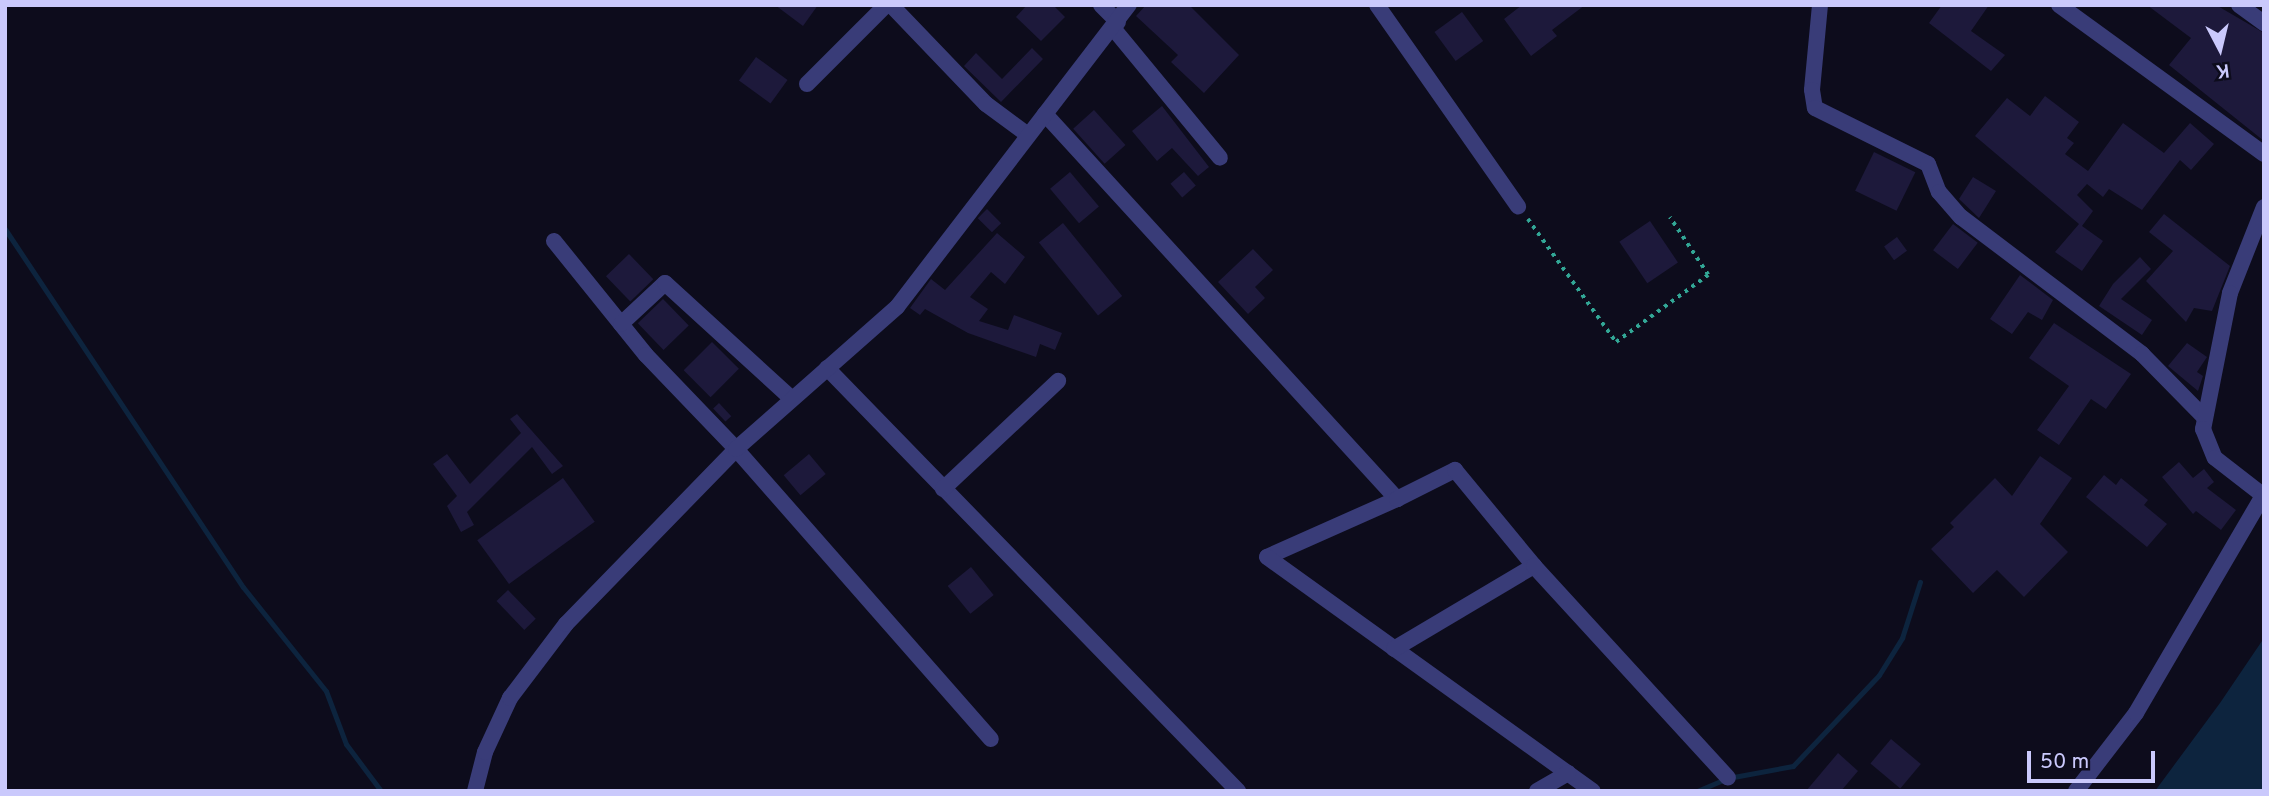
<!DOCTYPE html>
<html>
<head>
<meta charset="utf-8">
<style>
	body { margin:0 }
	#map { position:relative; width:2269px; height:796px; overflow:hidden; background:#0d0c1c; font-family:Overpass,sans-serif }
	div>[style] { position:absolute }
	.water>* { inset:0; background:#0d243e }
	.stream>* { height:5px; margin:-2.5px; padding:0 2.5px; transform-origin:2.5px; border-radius:2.5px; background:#0d243e }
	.building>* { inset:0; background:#1d193b; transform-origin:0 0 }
	.path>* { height:3.5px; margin-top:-1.75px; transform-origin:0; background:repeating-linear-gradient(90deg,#32a796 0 3.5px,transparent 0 8.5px) }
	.minor>* { height:16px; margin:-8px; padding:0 8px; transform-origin:8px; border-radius:8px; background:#393c78 }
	span { translate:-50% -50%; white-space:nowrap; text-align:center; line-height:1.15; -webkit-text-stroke:5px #0d0c1c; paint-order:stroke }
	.frame { position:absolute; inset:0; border:7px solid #cac9fc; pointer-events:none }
	.north { position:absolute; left:2185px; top:14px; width:70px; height:70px; -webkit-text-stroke:5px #0d0c1c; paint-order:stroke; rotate:173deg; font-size:19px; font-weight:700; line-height:28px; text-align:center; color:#cac9fc }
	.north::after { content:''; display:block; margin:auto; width:24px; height:32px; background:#cac9fc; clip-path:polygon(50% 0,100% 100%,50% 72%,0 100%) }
	.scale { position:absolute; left:2027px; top:751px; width:128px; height:32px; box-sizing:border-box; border:4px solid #cac9fc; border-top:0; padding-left:9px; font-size:21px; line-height:24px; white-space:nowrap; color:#cac9fc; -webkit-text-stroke:5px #0d0c1c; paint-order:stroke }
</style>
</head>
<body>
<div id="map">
	<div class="water">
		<i style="clip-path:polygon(2264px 638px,2264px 791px,2155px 791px,2220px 703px)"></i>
	</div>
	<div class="stream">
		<i style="left:5px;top:229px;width:430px;rotate:56.4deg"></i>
		<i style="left:243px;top:587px;width:133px;rotate:51.4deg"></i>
		<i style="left:326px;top:691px;width:57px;rotate:69.3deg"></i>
		<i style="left:346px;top:744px;width:59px;rotate:53.3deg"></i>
		<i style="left:1697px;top:791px;width:34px;rotate:-23deg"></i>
		<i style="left:1728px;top:778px;width:66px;rotate:-10.5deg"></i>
		<i style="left:1793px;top:766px;width:125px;rotate:-46.6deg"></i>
		<i style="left:1879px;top:675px;width:44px;rotate:-58.1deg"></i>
		<i style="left:1902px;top:638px;width:59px;rotate:-72.2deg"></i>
	</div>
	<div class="building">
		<i style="clip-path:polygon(775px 5px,818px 5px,803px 26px)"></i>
		<i style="clip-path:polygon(1027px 5px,1053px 5px,1065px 17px,1041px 41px,1016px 17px)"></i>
		<i style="clip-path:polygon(1146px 5px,1189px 5px,1239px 55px,1204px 93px,1171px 62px,1178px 55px,1136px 16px)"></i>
		<i style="clip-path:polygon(1522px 5px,1585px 5px,1552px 30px,1557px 36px,1531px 56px,1504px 19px)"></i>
		<i style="clip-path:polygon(1942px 5px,1989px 5px,1971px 31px,2005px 55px,1991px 71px,1929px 23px)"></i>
		<i style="clip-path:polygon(2147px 5px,2216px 5px,2264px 33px,2264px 141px,2169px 65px,2191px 38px)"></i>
		<i style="left:1462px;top:12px;width:36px;height:34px;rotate:54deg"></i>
		<i style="clip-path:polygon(1032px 48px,1043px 59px,1001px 102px,964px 66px,976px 53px,1002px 79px)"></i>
		<i style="left:756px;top:57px;width:39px;height:29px;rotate:36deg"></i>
		<i style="clip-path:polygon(2045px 96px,2079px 122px,2067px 138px,2074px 143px,2065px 154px,2088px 171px,2123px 123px,2164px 153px,2190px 123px,2214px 144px,2191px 170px,2180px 160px,2142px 210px,2109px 189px,2103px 197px,2087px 184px,2077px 195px,2093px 211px,2082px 226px,2103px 241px,2082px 271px,2055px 252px,2079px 224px,1975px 136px,2007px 98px,2030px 116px)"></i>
		<i style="clip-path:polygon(1162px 106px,1209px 167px,1198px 176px,1172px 148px,1157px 161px,1132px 131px)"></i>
		<i style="left:1094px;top:110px;width:47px;height:28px;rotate:48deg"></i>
		<i style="left:1874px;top:152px;width:46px;height:43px;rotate:26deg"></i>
		<i style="left:1070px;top:172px;width:45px;height:26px;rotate:50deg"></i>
		<i style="left:1184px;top:172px;width:18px;height:18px;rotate:49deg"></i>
		<i style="clip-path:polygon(1973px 177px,1996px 191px,1979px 218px,1959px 199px)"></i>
		<i style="left:987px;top:209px;width:20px;height:13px;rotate:45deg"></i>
		<i style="clip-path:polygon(2164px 214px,2230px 266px,2212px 311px,2194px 308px,2186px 322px,2146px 281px,2173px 251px,2149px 232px)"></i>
		<i style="left:1650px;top:221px;width:50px;height:37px;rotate:56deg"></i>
		<i style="left:1063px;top:223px;width:94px;height:31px;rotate:51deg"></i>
		<i style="left:1953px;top:224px;width:31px;height:33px;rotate:37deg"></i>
		<i style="clip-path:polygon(997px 233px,1025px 257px,1005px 284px,991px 272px,970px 297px,988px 309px,979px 321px,1008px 330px,1014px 315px,1062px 333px,1055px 350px,1040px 344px,1036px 357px,968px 333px,925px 309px,920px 315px,910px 308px,931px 279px,945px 290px)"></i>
		<i style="left:1897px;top:237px;width:17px;height:16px;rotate:54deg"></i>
		<i style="clip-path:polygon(1253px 249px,1273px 270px,1255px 287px,1265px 298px,1248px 314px,1218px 282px)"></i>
		<i style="left:629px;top:254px;width:35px;height:32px;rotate:46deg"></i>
		<i style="clip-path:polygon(2140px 257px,2151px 269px,2121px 299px,2152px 320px,2142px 335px,2099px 306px,2113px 284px)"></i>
		<i style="clip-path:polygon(2020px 275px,2053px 300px,2042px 320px,2028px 312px,2012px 334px,1990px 319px)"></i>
		<i style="left:663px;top:299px;width:37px;height:35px;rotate:46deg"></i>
		<i style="clip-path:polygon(2054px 323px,2131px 374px,2106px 409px,2091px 399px,2059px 445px,2037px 430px,2069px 386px,2029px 358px)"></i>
		<i style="left:712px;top:342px;width:38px;height:40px;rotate:45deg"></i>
		<i style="clip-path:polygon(2187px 343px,2207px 357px,2197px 372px,2203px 376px,2198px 391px,2168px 366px)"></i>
		<i style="left:719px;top:403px;width:18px;height:8px;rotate:47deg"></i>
		<i style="clip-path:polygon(517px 414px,563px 466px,552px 474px,532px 447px,467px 512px,474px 525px,461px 532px,447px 506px,457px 496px,433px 464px,447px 454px,470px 484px,521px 433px,510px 419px)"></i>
		<i style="left:809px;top:454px;width:26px;height:33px;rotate:50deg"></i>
		<i style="clip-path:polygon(2040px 456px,2072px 478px,2040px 524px,2068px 552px,2024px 597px,1997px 570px,1973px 593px,1931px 549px,1954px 527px,1950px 523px,1995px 478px,2012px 496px)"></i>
		<i style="clip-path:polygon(2179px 462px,2193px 478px,2204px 469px,2214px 482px,2207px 488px,2236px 510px,2221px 530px,2196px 511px,2193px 514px,2162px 477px)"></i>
		<i style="clip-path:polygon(2104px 475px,2116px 485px,2121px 478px,2148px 500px,2144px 505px,2167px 524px,2147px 547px,2086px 497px)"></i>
		<i style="left:563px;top:478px;width:54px;height:106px;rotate:54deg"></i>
		<i style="left:971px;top:567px;width:36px;height:30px;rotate:51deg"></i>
		<i style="left:508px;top:590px;width:40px;height:16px;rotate:46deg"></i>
		<i style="left:1891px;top:739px;width:39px;height:32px;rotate:40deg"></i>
		<i style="clip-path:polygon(1838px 753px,1858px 771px,1841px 791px,1806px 791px)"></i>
	</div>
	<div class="path">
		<i style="left:1528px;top:219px;width:151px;rotate:54.4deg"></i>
		<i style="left:1616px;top:342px;width:114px;rotate:-36.1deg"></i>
		<i style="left:1708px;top:275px;width:69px;rotate:-123.7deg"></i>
	</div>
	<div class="minor">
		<i style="left:891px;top:5px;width:137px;rotate:46.2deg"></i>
		<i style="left:986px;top:104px;width:52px;rotate:36.4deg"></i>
		<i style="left:1101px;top:5px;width:24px;rotate:45deg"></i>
		<i style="left:1377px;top:5px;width:246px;rotate:55deg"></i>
		<i style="left:1820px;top:5px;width:85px;rotate:95.4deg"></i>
		<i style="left:1812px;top:90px;width:18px;rotate:81deg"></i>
		<i style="left:1815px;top:108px;width:126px;rotate:26.4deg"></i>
		<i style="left:1928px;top:164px;width:30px;rotate:69deg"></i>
		<i style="left:1939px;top:192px;width:33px;rotate:49deg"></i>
		<i style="left:1961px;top:217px;width:227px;rotate:37.1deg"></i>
		<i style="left:2142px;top:354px;width:88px;rotate:45.5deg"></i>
		<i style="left:2059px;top:5px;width:253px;rotate:36deg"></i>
		<i style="left:2239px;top:5px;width:31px;rotate:36deg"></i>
		<i style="left:1113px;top:28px;width:168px;rotate:50.5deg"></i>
		<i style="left:807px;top:84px;width:112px;rotate:-45deg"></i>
		<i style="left:1045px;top:114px;width:522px;rotate:47.56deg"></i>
		<i style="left:1397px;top:499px;width:142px;rotate:156deg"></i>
		<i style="left:1267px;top:557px;width:401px;rotate:35.7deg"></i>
		<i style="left:2264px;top:207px;width:92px;rotate:111.6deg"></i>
		<i style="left:2230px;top:293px;width:139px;rotate:101.2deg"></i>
		<i style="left:2203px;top:429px;width:31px;rotate:68deg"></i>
		<i style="left:2215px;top:458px;width:62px;rotate:37.8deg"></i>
		<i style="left:554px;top:241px;width:146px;rotate:51.1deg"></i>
		<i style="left:646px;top:355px;width:130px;rotate:46.2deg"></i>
		<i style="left:736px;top:449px;width:386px;rotate:48.7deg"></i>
		<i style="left:621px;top:324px;width:60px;rotate:-43deg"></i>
		<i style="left:665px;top:283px;width:172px;rotate:42.4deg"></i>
		<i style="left:827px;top:368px;width:590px;rotate:45.82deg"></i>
		<i style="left:943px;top:489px;width:158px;rotate:-43.2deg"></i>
		<i style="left:1397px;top:499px;width:65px;rotate:-26.6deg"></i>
		<i style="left:1455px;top:470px;width:124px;rotate:50.5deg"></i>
		<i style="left:1394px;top:649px;width:163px;rotate:-30.7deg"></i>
		<i style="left:1534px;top:566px;width:287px;rotate:47.5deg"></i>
		<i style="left:475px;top:791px;width:40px;rotate:-75.6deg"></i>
		<i style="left:485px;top:752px;width:60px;rotate:-65.2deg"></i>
		<i style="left:510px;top:698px;width:93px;rotate:-52.9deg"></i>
		<i style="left:566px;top:624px;width:244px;rotate:-45.8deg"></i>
		<i style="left:736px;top:449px;width:215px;rotate:-41.4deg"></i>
		<i style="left:897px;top:307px;width:381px;rotate:-52.5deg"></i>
		<i style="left:1537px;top:791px;width:36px;rotate:-30deg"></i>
		<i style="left:2076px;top:791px;width:98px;rotate:-52.4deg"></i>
		<i style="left:2136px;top:713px;width:251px;rotate:-59.7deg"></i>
	</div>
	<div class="frame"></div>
	<div class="north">K</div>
	<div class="scale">50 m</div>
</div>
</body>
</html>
